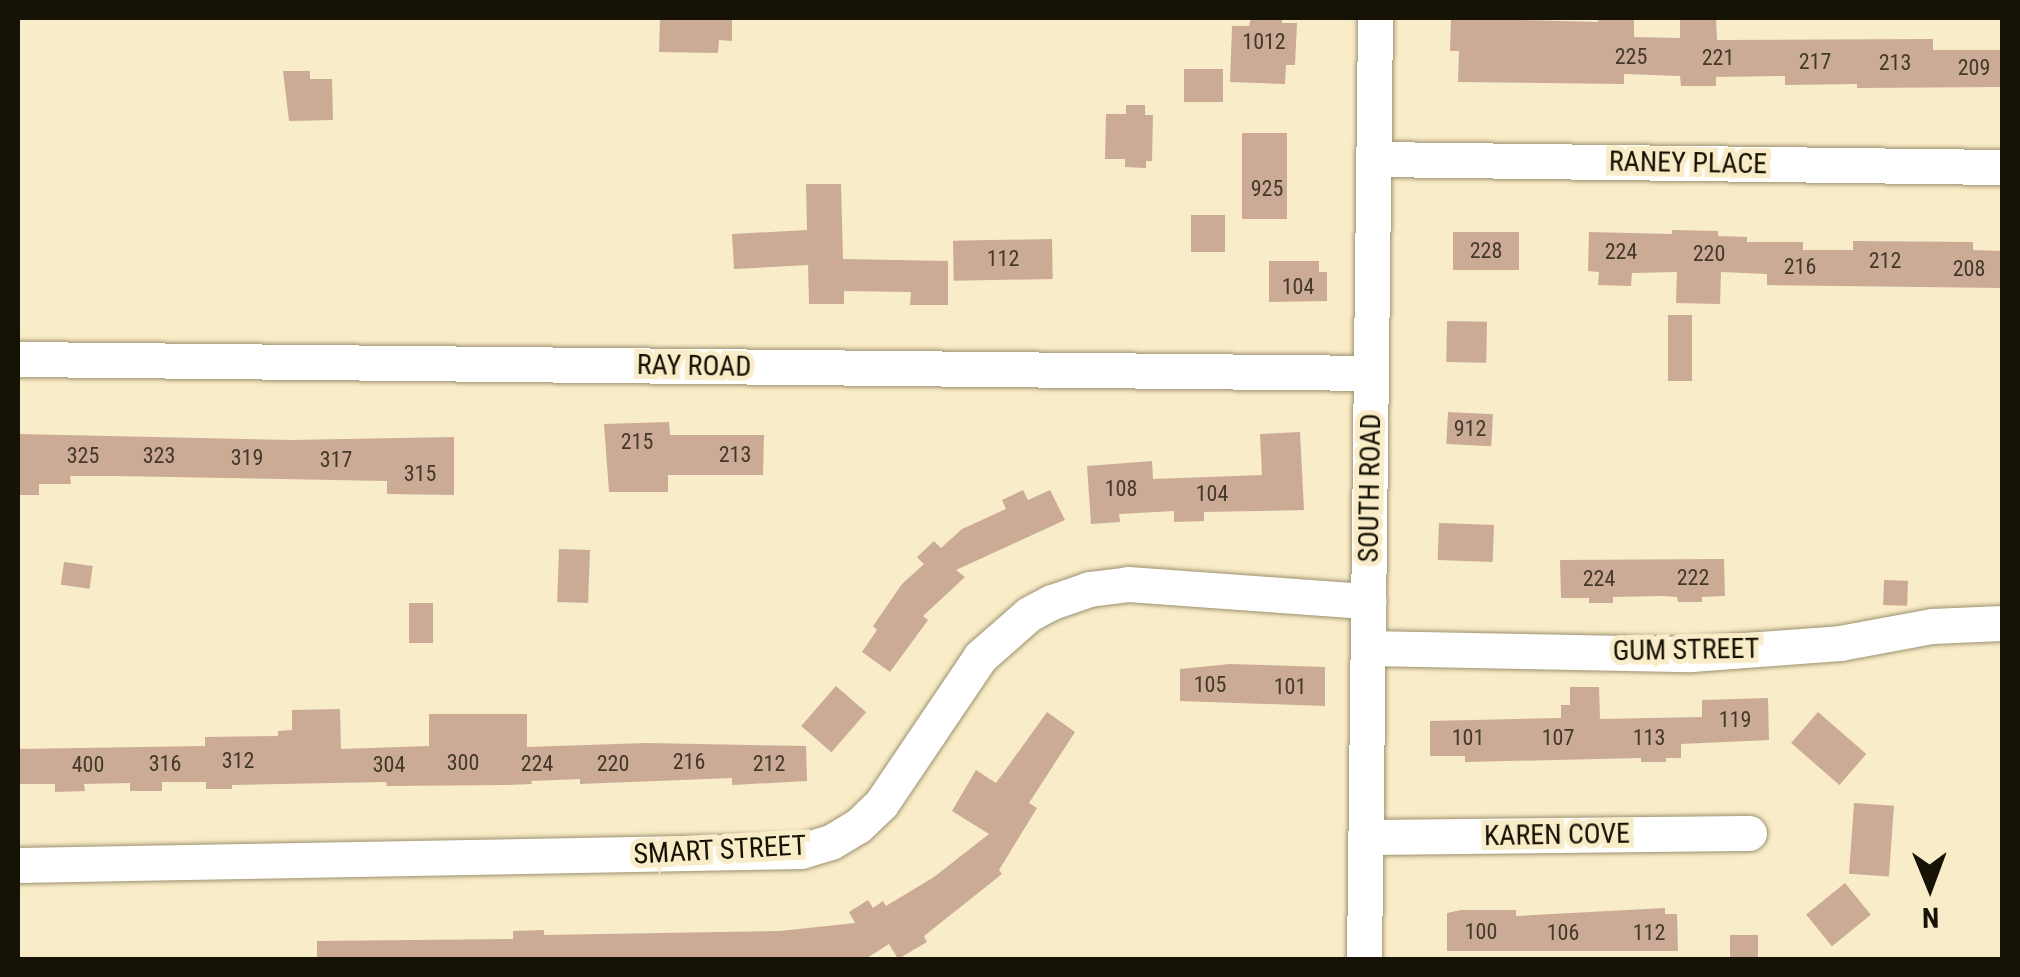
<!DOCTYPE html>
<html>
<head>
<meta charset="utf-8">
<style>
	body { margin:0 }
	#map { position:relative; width:2020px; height:977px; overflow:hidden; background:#f9ecc8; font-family:"Roboto Condensed",sans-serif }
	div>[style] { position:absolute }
	.building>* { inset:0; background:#cbab95; transform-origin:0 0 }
	.roads { filter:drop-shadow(0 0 2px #9c916f) drop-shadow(0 0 2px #9c916f) }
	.minor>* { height:35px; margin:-17.5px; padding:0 17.5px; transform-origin:17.5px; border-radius:17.5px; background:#fff }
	span { translate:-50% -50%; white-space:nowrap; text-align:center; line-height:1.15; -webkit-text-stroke:10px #f9ecc8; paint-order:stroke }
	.number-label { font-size:22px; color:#433829 }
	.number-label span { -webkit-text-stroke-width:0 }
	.street-label { font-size:28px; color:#161205 }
	.frame { position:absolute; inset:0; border:20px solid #161205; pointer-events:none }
	.north { position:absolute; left:1880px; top:837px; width:100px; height:100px; -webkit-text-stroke:8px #f9ecc8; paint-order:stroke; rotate:179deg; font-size:28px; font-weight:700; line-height:40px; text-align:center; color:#161205 }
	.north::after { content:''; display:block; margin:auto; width:35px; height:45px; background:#161205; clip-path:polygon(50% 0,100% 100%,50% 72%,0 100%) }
</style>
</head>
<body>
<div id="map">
	<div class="building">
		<i style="clip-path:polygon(660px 18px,732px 18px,732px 41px,719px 40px,718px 53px,659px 52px)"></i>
		<i style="clip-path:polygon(1251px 18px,1282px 18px,1282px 23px,1297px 23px,1295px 65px,1286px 65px,1285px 84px,1230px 82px,1232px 26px,1249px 26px)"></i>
		<i style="clip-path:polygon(1451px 18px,1598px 22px,1598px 18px,1634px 18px,1634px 37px,1680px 38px,1680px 18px,1716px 18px,1717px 40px,1933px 39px,1933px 50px,2002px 50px,2002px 87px,1857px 88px,1857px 84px,1785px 85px,1785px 76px,1716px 77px,1716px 86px,1681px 86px,1680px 76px,1624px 74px,1624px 84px,1458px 82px,1459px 51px,1450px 51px)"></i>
		<i style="left:1184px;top:69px;width:39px;height:33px"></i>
		<i style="clip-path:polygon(283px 71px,310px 71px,310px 79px,332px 79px,333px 120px,289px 121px)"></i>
		<i style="clip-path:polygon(1126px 105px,1145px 105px,1145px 115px,1153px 115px,1152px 161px,1146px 161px,1146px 168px,1125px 167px,1125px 159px,1105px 159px,1106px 114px,1126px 114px)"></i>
		<i style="left:1242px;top:133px;width:45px;height:86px"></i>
		<i style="clip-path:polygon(806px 184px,841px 184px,843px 259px,948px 261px,948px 305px,910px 305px,911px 292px,844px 291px,844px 304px,809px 304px,808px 265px,734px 269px,732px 234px,807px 230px)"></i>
		<i style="left:1191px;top:215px;width:34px;height:37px"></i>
		<i style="clip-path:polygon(1672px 230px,1718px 231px,1718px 236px,1747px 237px,1747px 242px,1803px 242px,1803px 250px,1853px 250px,1853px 241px,1973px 242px,1973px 250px,2002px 251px,2002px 288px,1767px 285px,1767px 274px,1721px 272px,1720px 304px,1676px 303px,1677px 272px,1632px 273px,1631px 286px,1598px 285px,1599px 272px,1588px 271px,1589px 232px,1672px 234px)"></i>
		<i style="left:1519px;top:232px;width:38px;height:66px;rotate:90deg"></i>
		<i style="left:1052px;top:239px;width:40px;height:99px;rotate:89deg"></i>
		<i style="clip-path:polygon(1269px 261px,1319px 261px,1319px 272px,1327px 272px,1327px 301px,1269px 302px)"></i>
		<i style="left:1668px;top:315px;width:24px;height:66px"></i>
		<i style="left:1447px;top:321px;width:40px;height:41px;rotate:1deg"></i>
		<i style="left:1448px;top:412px;width:45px;height:32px;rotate:3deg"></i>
		<i style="clip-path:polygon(669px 422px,670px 435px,764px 435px,763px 475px,668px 475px,668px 492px,609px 492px,604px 424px)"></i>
		<i style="clip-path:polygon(1300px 432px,1304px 510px,1204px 512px,1204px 521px,1174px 522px,1174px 511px,1119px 514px,1120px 522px,1091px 524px,1087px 466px,1152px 461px,1153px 479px,1262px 475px,1260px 434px)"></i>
		<i style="clip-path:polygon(18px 434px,292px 440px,454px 437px,454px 495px,387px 494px,387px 481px,114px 476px,70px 476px,71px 484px,39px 484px,39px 495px,18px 495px)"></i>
		<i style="clip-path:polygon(1023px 490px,1028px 500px,1050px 490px,1065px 520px,956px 570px,965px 577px,923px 616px,928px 620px,890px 672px,862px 652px,877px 630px,873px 626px,902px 584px,924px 564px,917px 557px,934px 541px,941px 548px,962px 529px,1006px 509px,1002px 500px)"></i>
		<i style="left:1439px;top:523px;width:55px;height:37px;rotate:2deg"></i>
		<i style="left:559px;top:549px;width:31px;height:53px;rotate:2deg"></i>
		<i style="clip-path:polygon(1724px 559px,1725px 596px,1702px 597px,1702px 602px,1678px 602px,1677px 597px,1661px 596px,1613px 597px,1613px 603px,1589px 603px,1589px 598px,1561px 598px,1560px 560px)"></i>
		<i style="left:64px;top:562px;width:29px;height:23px;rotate:8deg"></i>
		<i style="left:1884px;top:580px;width:24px;height:25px;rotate:2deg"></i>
		<i style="left:409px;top:603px;width:24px;height:40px"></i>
		<i style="clip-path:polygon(1230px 664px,1325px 667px,1325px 706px,1180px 701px,1180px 669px)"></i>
		<i style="left:836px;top:686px;width:40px;height:53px;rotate:41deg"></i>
		<i style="clip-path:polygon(1570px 687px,1599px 687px,1600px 719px,1702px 717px,1702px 700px,1768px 698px,1769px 740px,1681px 744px,1681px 758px,1666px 758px,1666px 762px,1641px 762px,1641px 758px,1465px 762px,1465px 756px,1430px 756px,1430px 721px,1561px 718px,1561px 705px,1570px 705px)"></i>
		<i style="clip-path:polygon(340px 709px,341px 749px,429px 746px,429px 714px,527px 714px,527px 747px,646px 743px,806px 746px,807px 781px,732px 785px,732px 778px,580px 784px,580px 779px,531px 781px,532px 784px,505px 785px,387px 786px,386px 782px,232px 785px,232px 789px,206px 789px,206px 782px,162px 782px,162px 791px,130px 791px,130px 783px,84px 784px,85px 791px,55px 792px,55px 784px,18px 784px,18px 749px,205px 746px,205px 737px,278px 736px,278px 731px,292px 730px,292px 710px)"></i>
		<i style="clip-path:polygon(1047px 712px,1075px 732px,1029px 803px,1037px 808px,999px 870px,1002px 874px,924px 936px,927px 942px,898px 959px,889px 944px,864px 960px,317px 960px,317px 941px,513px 939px,513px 931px,544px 930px,544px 935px,780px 931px,855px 923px,849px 912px,868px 900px,873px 908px,883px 901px,886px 906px,934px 877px,989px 834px,952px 811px,976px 770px,996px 783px)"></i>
		<i style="left:1818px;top:712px;width:64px;height:41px;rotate:41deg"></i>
		<i style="left:1854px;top:803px;width:40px;height:71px;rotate:4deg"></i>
		<i style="left:1845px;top:883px;width:41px;height:50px;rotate:51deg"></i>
		<i style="clip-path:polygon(1665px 908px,1665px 914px,1677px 914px,1678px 951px,1447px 951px,1447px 913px,1461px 910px,1516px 910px,1516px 916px)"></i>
		<i style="left:1758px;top:935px;width:25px;height:28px;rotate:90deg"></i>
	</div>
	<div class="roads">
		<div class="minor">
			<i style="left:1374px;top:159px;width:628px;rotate:0.73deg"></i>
			<i style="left:18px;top:359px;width:1353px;rotate:0.59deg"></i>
			<i style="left:1368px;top:648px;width:323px;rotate:1.1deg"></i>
			<i style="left:1691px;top:654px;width:149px;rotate:-4.2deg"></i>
			<i style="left:1840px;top:643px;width:94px;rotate:-10.5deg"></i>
			<i style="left:1932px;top:626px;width:70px;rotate:-2.5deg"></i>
			<i style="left:1366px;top:837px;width:383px;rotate:-0.6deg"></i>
			<i style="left:18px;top:865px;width:783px;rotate:-1.02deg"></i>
			<i style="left:801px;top:851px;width:31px;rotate:-17deg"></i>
			<i style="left:831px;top:842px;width:31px;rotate:-31deg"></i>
			<i style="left:858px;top:826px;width:32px;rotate:-44deg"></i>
			<i style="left:881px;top:804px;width:177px;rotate:-56deg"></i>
			<i style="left:980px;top:657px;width:65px;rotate:-41.3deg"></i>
			<i style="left:1029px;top:614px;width:26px;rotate:-28deg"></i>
			<i style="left:1052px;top:602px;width:39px;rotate:-19deg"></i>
			<i style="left:1089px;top:589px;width:39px;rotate:-7deg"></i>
			<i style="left:1128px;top:584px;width:241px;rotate:4.1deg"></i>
			<i style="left:1364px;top:960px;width:942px;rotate:-89.33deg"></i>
		</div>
	</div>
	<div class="number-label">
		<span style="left:1264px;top:42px">1012</span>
		<span style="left:1631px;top:57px">225</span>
		<span style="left:1718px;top:58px">221</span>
		<span style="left:1815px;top:62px">217</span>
		<span style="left:1895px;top:63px">213</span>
		<span style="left:1974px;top:68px">209</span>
		<span style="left:1267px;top:189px">925</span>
		<span style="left:1486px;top:251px">228</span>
		<span style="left:1621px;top:252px">224</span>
		<span style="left:1709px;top:254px">220</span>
		<span style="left:1003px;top:259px">112</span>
		<span style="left:1885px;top:261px">212</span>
		<span style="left:1800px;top:267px">216</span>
		<span style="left:1969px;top:269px">208</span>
		<span style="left:1298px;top:287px">104</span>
		<span style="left:1470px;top:429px">912</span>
		<span style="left:637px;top:442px">215</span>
		<span style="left:735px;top:455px">213</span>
		<span style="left:83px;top:456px">325</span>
		<span style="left:159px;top:456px">323</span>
		<span style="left:247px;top:458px">319</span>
		<span style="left:336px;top:460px">317</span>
		<span style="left:420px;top:474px">315</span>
		<span style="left:1121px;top:489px">108</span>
		<span style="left:1212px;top:494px">104</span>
		<span style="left:1693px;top:578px">222</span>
		<span style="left:1599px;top:579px">224</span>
		<span style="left:1210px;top:685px">105</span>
		<span style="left:1290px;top:687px">101</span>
		<span style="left:1735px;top:720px">119</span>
		<span style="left:1468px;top:738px">101</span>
		<span style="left:1558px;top:738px">107</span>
		<span style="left:1649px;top:738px">113</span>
		<span style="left:238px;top:761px">312</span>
		<span style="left:689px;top:762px">216</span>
		<span style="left:463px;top:763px">300</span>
		<span style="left:165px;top:764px">316</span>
		<span style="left:537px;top:764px">224</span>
		<span style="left:613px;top:764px">220</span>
		<span style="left:769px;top:764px">212</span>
		<span style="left:88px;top:765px">400</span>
		<span style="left:389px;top:765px">304</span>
		<span style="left:1481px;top:932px">100</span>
		<span style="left:1563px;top:933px">106</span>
		<span style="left:1649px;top:933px">112</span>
	</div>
	<div class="street-label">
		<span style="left:1688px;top:163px;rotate:1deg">RANEY PLACE</span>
		<span style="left:694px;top:366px;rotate:1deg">RAY ROAD</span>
		<span style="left:1370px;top:488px;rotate:-89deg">SOUTH ROAD</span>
		<span style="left:1686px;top:650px;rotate:-1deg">GUM STREET</span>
		<span style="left:1557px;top:835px;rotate:-1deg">KAREN COVE</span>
		<span style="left:720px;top:850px;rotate:-3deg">SMART STREET</span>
	</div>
	<div class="frame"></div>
	<div class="north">N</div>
</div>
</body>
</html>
